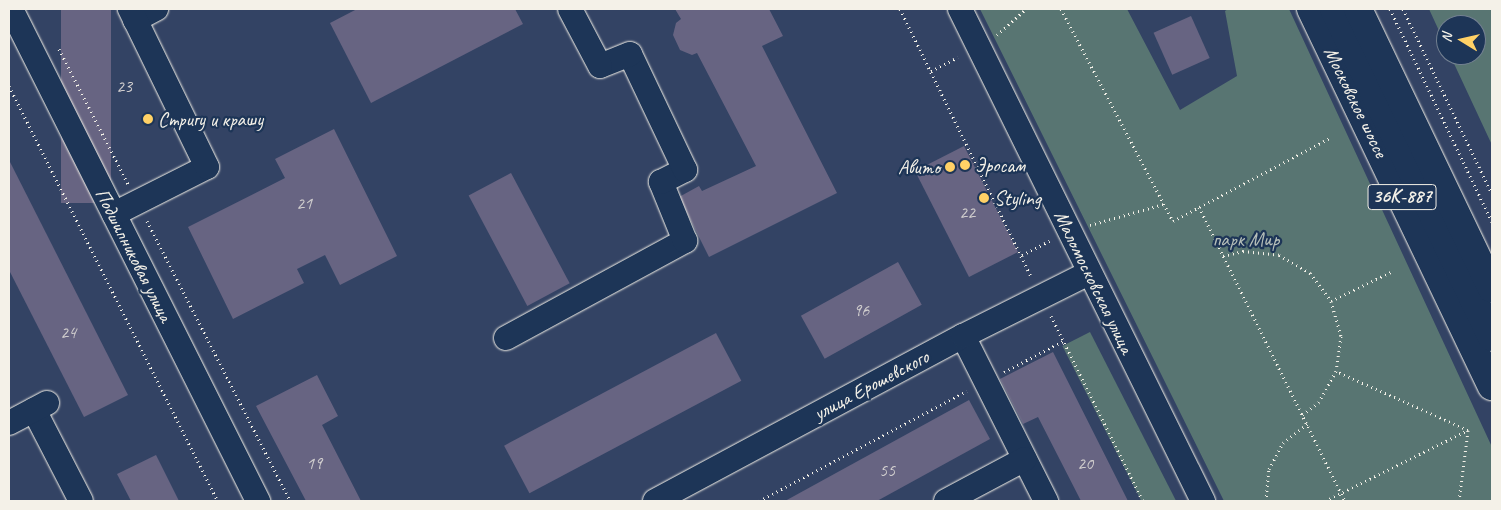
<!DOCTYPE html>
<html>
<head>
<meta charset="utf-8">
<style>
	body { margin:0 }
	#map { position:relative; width:1501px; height:510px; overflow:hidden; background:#334364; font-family:Caveat,sans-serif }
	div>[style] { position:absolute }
	.green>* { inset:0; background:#587572; transform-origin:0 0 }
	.building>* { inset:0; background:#676482; transform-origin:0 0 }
	.path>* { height:3px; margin-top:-1.5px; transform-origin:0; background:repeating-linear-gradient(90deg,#f4f1e8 0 1px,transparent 0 5px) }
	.roads { filter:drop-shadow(0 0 1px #f4f1e8) drop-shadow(0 0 1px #f4f1e8) }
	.minor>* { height:24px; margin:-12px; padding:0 12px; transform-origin:12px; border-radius:12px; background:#1d3557 }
	.major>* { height:28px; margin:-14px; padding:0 14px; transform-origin:14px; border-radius:14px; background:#1d3557 }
	.dots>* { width:14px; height:14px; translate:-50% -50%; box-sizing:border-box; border:2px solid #1d3557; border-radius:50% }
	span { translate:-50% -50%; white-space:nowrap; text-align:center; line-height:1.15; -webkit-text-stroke:4.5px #1d3557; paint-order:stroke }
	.number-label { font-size:18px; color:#d1cece }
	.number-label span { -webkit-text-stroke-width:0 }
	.shield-label span { padding:1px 4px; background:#1d3557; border:1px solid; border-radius:4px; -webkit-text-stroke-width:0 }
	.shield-label { font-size:19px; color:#f4f1e8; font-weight:700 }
	.street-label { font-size:20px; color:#f4f1e8 }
	.poi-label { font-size:20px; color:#f4f1e8 }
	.left { translate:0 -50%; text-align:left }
	.right { translate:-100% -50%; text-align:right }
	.park-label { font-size:20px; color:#b6bfb9 }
	.frame { position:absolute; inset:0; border:10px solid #f4f1e8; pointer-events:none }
	.north { position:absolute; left:1436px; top:15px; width:50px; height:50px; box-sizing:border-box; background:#1d3557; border:1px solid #738091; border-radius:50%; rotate:279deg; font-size:14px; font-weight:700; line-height:20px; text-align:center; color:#f4f1e8 }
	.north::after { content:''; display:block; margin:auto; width:18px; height:22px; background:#ffd166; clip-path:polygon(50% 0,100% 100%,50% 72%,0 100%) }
</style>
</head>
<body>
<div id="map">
	<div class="green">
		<i style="clip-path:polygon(980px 9px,1127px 9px,1180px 110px,1237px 76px,1225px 11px,1228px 9px,1289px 9px,1492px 447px,1492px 501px,1224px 501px)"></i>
		<i style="clip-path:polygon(1429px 9px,1492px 9px,1492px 145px,1450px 55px,1476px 55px,1476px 25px,1446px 25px,1446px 46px)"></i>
		<i style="left:1090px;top:332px;width:190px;height:31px;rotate:63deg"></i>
	</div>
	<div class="building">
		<i style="left:61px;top:9px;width:50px;height:194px"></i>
		<i style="clip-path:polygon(357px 9px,515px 9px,523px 24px,371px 103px,330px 23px)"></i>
		<i style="clip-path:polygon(675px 9px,769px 9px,783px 36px,762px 46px,837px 193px,709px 257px,679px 197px,699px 186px,702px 191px,756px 166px,697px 53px,692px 55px,680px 50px,673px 35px,676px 23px,681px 19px)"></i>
		<i style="left:1191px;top:16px;width:46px;height:41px;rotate:66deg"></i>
		<i style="clip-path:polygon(334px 129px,397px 256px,340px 285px,325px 255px,297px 269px,304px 283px,233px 319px,188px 227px,285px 178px,275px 159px)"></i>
		<i style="left:964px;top:146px;width:119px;height:55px;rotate:63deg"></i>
		<i style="clip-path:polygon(9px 160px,128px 395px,84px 417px,9px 270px)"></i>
		<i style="left:511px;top:173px;width:125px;height:48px;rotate:62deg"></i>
		<i style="left:898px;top:262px;width:49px;height:111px;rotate:61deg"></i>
		<i style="left:716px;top:333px;width:54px;height:240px;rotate:62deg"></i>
		<i style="clip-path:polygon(1053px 352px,1128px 501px,1081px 501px,1038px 417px,1023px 424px,1000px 379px)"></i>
		<i style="clip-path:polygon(317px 375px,338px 416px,322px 425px,361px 501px,306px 501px,256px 406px)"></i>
		<i style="clip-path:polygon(969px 400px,990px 439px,877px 501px,785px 501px)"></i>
		<i style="clip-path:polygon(156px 455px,179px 501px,131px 501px,117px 474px)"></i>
	</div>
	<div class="path">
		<i style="left:900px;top:9px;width:297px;rotate:63.9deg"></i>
		<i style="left:1061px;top:9px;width:240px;rotate:62.2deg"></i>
		<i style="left:1173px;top:221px;width:178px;rotate:-27.9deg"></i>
		<i style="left:1390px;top:9px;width:236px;rotate:64.4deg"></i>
		<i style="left:1403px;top:9px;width:205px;rotate:64.3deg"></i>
		<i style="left:997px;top:35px;width:39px;rotate:-42deg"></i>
		<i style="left:59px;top:49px;width:152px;rotate:62.9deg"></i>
		<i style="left:931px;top:71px;width:30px;rotate:-27deg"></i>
		<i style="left:9px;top:86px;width:465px;rotate:63.3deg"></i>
		<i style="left:1199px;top:207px;width:328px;rotate:63.6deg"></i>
		<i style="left:147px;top:221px;width:314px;rotate:62.9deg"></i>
		<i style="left:1090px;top:225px;width:77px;rotate:-15.8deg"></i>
		<i style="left:1022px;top:255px;width:31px;rotate:-27deg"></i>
		<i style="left:1223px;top:256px;width:21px;rotate:-14deg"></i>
		<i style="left:1243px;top:251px;width:36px;rotate:6deg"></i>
		<i style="left:1279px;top:255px;width:36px;rotate:30deg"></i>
		<i style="left:1310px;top:273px;width:35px;rotate:53deg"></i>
		<i style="left:1331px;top:301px;width:36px;rotate:74deg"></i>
		<i style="left:1341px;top:336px;width:35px;rotate:98deg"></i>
		<i style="left:1336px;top:371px;width:35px;rotate:119deg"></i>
		<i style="left:1319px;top:402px;width:21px;rotate:143deg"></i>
		<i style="left:1331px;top:301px;width:69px;rotate:-25.8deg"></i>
		<i style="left:1051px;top:316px;width:207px;rotate:63.6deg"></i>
		<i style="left:1004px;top:372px;width:67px;rotate:-27.7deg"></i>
		<i style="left:759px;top:501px;width:235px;rotate:-27.9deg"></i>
		<i style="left:1266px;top:501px;width:32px;rotate:-85deg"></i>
		<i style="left:1269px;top:469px;width:30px;rotate:-62deg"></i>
		<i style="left:1283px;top:443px;width:31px;rotate:-38deg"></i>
		<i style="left:1325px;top:501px;width:160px;rotate:-26.4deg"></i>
		<i style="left:1468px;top:430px;width:145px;rotate:-155.9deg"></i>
		<i style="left:1459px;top:501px;width:71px;rotate:-82.7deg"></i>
	</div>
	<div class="roads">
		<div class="minor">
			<i style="left:11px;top:9px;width:551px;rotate:63.34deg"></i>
			<i style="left:960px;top:9px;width:549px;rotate:63.72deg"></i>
			<i style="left:135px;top:20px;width:24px;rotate:-28deg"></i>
			<i style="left:114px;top:214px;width:104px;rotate:-26.8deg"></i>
			<i style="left:207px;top:167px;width:176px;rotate:-116deg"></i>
			<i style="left:963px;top:336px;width:185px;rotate:63.3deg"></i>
			<i style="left:506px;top:338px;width:204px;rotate:-28.5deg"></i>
			<i style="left:685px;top:241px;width:64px;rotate:-112.1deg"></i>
			<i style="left:661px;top:182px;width:27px;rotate:-27deg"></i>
			<i style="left:685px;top:170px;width:128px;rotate:-115.4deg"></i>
			<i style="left:630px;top:54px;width:32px;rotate:158deg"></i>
			<i style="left:600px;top:66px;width:64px;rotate:-117.8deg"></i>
			<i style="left:34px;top:410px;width:102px;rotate:62.7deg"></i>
			<i style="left:9px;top:423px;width:43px;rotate:-27.8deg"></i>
			<i style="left:655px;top:501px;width:349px;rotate:-28.2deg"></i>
			<i style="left:963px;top:336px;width:141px;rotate:-26.6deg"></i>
			<i style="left:946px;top:501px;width:89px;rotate:-28deg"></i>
		</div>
		<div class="major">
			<i style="left:1311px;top:9px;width:418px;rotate:64.4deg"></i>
			<i style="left:1334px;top:9px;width:364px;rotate:64.3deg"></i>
			<i style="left:1358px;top:9px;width:310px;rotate:64.4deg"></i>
		</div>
	</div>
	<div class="dots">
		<i style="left:148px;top:119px;background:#ffd166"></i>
		<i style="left:965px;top:165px;background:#ffd166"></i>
		<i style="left:950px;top:167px;background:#ffd166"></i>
		<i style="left:984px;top:198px;background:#ffd166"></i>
	</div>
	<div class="number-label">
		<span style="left:124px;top:86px">23</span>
		<span style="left:304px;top:203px">21</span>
		<span style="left:967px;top:212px">22</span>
		<span style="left:861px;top:310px">96</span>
		<span style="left:68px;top:332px">24</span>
		<span style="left:314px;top:463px">19</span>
		<span style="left:1085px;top:463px">20</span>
		<span style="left:887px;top:470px">55</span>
	</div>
	<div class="shield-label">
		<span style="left:1402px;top:197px">36К-887</span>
	</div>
	<div class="street-label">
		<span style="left:1356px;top:102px;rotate:64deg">Московское шоссе</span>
		<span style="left:134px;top:255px;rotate:63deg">Подшипниковая улица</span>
		<span style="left:1094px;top:282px;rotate:64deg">Маломосковская улица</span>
		<span style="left:871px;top:385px;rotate:-28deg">улица Ерошевского</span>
	</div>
	<div class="poi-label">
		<span class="left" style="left:158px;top:119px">Стригу и крашу</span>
		<span class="left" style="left:975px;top:165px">Эросам</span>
		<span class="right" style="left:940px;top:167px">Авито</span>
		<span class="left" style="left:994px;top:198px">Styling</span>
	</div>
	<div class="park-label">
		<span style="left:1246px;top:239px">парк Мир</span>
	</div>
	<div class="frame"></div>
	<div class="north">N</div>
</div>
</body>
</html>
